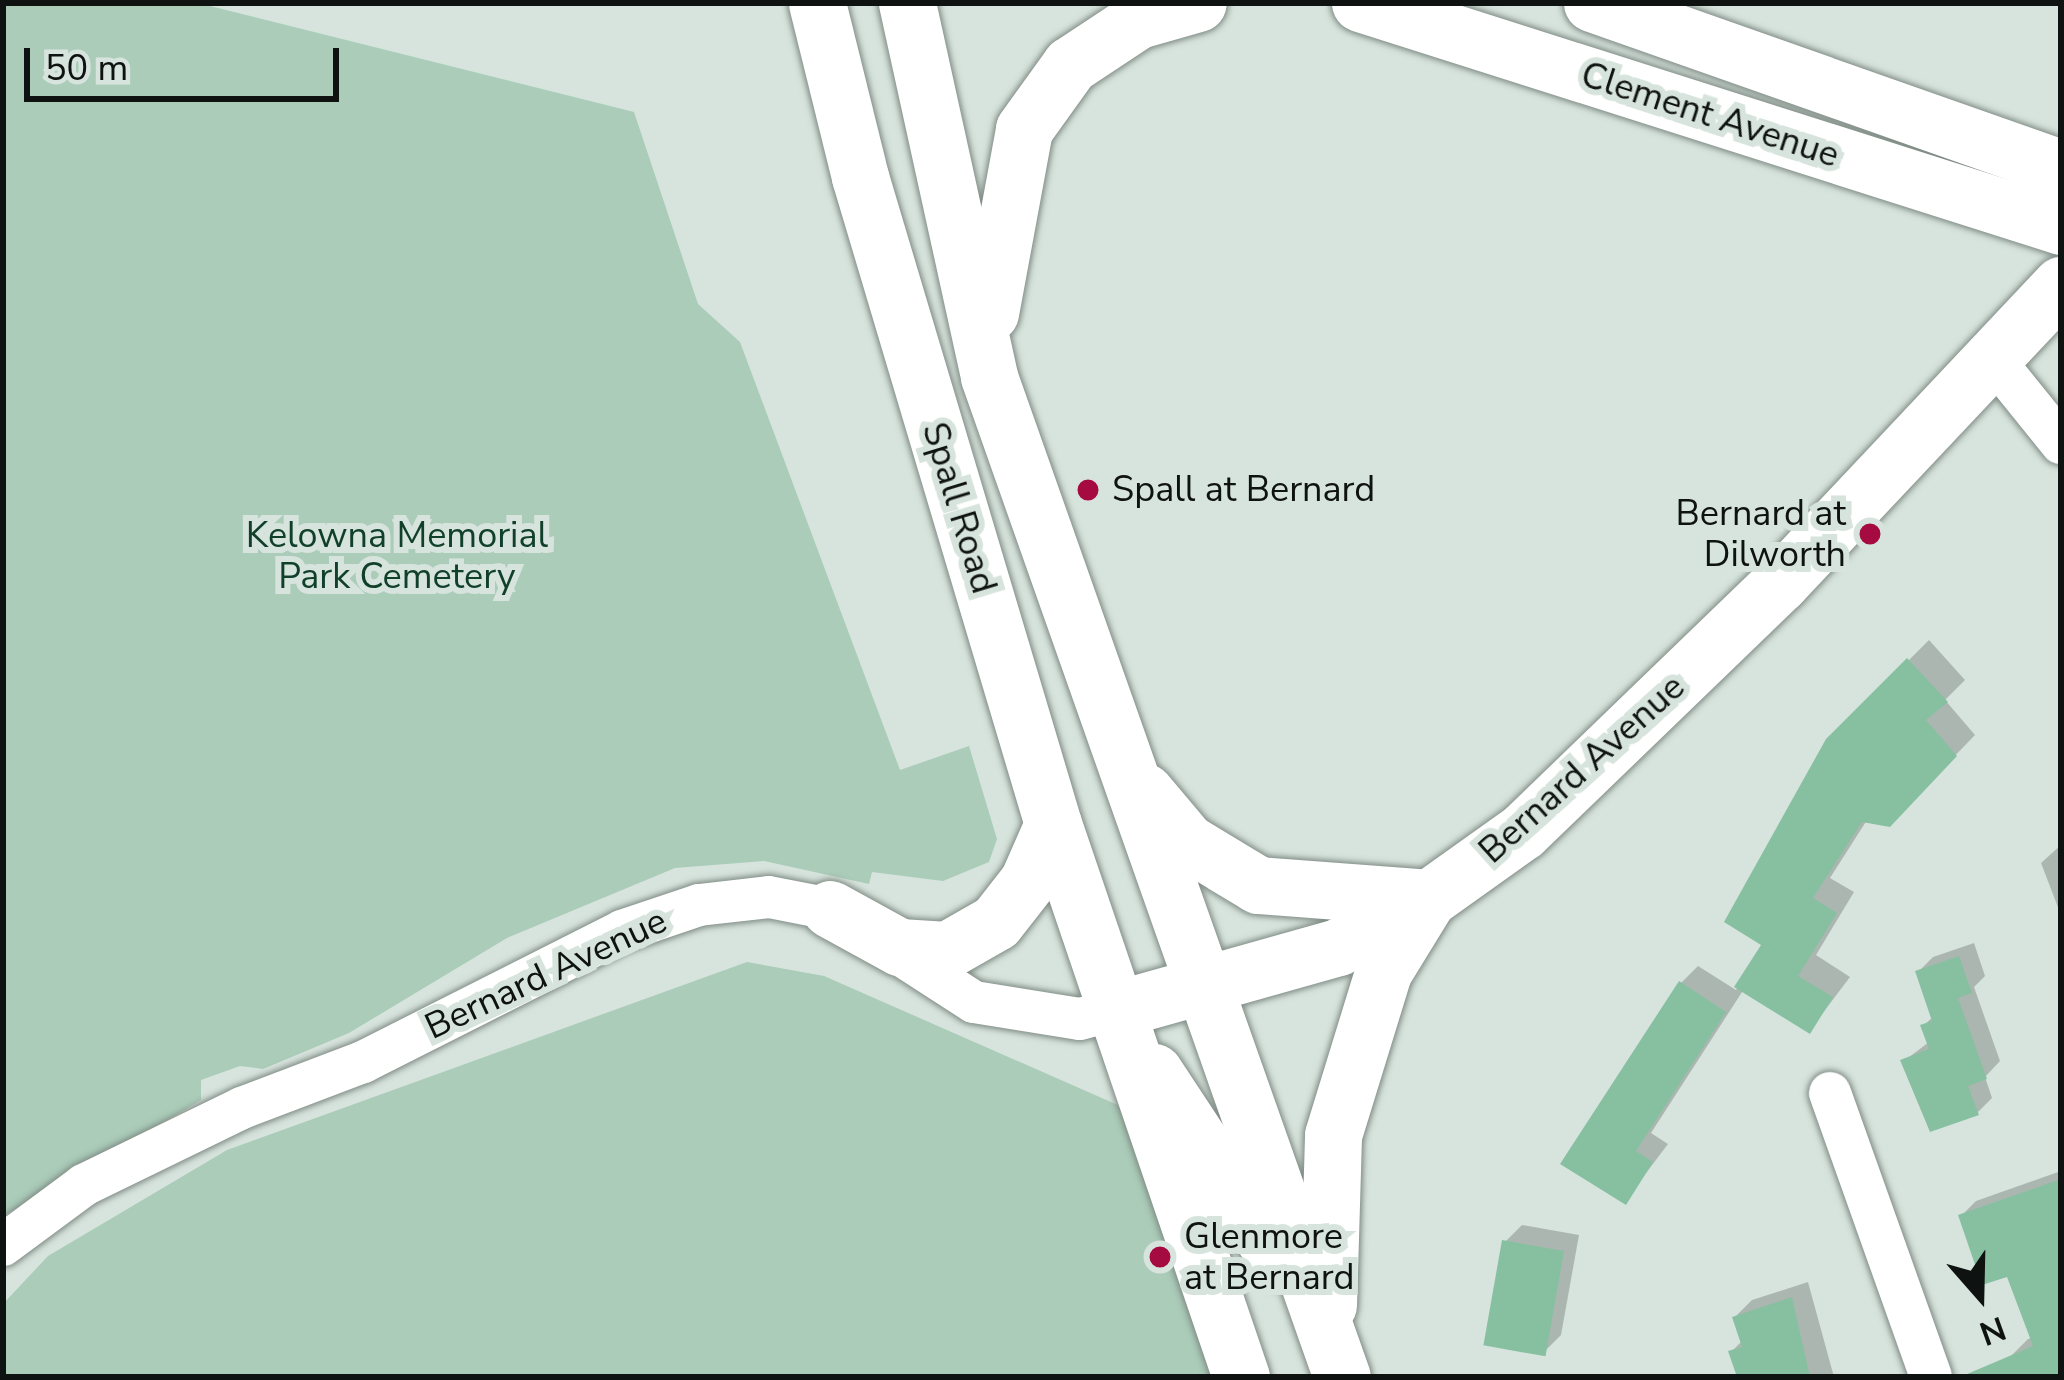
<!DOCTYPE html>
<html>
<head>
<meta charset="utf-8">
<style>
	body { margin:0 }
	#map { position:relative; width:2064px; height:1380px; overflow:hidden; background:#d7e4dd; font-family:"Nunito Sans",sans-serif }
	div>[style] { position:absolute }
	.green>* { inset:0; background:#aaccb9 }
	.shadow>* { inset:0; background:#0003 }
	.building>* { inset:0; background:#87bfa1; transform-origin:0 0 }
	.roads { filter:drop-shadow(0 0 3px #808c85) drop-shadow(0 0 3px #808c85) }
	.minor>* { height:42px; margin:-21px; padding:0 21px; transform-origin:21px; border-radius:21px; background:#fff }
	.secondary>* { height:57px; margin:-28.5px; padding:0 28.5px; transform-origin:28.5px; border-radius:28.5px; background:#fff }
	.dots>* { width:33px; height:33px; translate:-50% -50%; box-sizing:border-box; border:6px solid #d7e4dd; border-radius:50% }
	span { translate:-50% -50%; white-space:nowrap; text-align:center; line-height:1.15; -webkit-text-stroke:12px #d7e4dd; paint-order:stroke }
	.street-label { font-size:36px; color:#0e1210 }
	.poi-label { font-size:36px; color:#0e1210 }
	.left { translate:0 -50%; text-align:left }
	.right { translate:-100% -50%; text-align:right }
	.park-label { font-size:36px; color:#103f2a }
	.frame { position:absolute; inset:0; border:6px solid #0e1210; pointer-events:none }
	.north { position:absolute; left:1920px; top:1236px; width:120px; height:120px; -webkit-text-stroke:9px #d7e4dd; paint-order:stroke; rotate:160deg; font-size:33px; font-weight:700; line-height:48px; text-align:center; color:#0e1210 }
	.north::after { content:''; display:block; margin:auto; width:42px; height:54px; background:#0e1210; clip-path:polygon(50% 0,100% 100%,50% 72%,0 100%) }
	.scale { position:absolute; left:24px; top:48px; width:315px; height:54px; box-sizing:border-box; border:6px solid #0e1210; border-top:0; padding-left:15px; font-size:36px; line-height:42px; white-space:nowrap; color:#0e1210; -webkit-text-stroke:9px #d7e4dd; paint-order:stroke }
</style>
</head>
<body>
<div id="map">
	<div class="green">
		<i style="clip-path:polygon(3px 3px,198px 3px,634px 112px,698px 304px,740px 342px,900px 770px,969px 746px,997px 839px,989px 862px,943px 881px,872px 872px,869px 884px,764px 861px,675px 868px,507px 938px,349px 1033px,263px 1069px,240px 1066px,201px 1080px,201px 1100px,3px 1216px)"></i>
		<i style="clip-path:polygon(747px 962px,824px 976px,1120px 1106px,1219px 1377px,3px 1377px,3px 1304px,48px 1256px,227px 1150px)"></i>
	</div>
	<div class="shadow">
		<i style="clip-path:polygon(1929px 640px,1965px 680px,1945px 700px,1975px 735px,1889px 824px,1867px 820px,1830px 878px,1854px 892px,1816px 955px,1850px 977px,1810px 1030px,1744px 989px,1651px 1133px,1668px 1144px,1625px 1201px,1564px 1163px,1681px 983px,1698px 966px,1736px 990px,1765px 944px,1828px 741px)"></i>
		<i style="clip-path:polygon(2061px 845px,2061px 909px,2059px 910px,2041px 863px)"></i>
		<i style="clip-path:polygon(1974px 943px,1985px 976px,1974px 987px,2000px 1061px,1985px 1077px,1992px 1098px,1978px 1112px,1904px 1061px,1929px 1042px,1923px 1026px,1934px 1016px,1918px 972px,1933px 957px)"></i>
		<i style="clip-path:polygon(2061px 1171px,2061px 1279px,2009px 1273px,1961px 1216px,1976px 1201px)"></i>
		<i style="clip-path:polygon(1522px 1225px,1579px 1235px,1561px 1335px,1544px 1352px,1505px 1242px)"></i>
		<i style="clip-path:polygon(1808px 1282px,1834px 1377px,1740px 1377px,1732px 1351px,1743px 1340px,1735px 1317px,1752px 1300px)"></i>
		<i style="clip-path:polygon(2061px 1327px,2061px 1377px,2018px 1377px,2011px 1356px,2028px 1339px)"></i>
	</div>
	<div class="building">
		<i style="clip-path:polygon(1907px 658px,1948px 702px,1926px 720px,1957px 756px,1890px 827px,1862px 822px,1813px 898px,1837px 913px,1798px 976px,1833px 997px,1810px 1034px,1734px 987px,1761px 945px,1724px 922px,1826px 739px)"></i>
		<i style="clip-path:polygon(1959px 956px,1972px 993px,1958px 998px,1987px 1079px,1968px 1086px,1979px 1115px,1930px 1132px,1900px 1060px,1929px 1049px,1920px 1025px,1932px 1021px,1915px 971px)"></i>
		<i style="clip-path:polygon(1679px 981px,1726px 1012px,1636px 1151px,1653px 1162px,1626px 1205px,1560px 1164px)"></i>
		<i style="clip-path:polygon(2061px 1179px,2061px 1377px,1960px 1377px,2033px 1346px,2007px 1277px,1982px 1285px,1958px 1215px)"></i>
		<i style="left:1502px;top:1240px;width:63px;height:107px;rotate:10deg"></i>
		<i style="clip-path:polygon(1792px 1297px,1810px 1377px,1737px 1377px,1728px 1351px,1742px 1347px,1732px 1317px)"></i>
	</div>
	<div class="roads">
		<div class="minor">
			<i style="left:1994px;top:360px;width:107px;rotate:51.1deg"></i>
			<i style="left:1830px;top:1093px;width:301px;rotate:70.4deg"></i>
			<i style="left:3px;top:1245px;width:101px;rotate:-36.5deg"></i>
			<i style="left:84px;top:1185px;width:176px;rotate:-26deg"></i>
			<i style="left:242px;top:1108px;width:129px;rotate:-20.8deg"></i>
			<i style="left:363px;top:1062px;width:290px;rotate:-26.8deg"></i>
			<i style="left:622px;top:931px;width:81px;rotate:-18.7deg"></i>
			<i style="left:699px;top:905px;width:70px;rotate:-6.5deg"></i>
			<i style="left:769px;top:897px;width:62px;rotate:11.1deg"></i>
			<i style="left:830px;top:909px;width:171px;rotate:32.9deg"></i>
			<i style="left:974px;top:1002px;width:107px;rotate:9.1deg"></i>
			<i style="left:1080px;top:1019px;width:35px;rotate:-15deg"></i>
		</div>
		<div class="secondary">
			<i style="left:817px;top:3px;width:179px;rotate:76.1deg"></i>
			<i style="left:860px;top:177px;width:675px;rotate:73.39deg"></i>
			<i style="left:1053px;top:824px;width:584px;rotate:71.22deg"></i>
			<i style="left:907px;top:3px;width:383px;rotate:77.6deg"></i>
			<i style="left:989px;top:377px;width:1060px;rotate:70.56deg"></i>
			<i style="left:1360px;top:3px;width:736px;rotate:17.65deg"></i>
			<i style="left:1592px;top:3px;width:497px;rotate:19.4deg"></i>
			<i style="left:990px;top:313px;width:187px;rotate:-79.5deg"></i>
			<i style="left:1024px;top:129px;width:79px;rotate:-54.3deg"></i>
			<i style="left:1070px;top:65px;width:82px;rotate:-33.5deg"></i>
			<i style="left:1138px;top:20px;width:62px;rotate:-15.8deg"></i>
			<i style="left:1145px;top:792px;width:65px;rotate:50deg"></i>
			<i style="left:1187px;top:842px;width:83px;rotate:31.2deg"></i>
			<i style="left:1258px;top:885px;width:171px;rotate:4.3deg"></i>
			<i style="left:830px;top:909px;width:79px;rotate:28.8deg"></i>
			<i style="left:899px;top:947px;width:48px;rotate:3.6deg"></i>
			<i style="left:947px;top:950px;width:56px;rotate:-29.7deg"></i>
			<i style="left:996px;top:922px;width:52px;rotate:-52deg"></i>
			<i style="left:1028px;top:881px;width:62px;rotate:-66.3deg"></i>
			<i style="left:1114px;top:1010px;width:233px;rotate:-15.7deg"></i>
			<i style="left:1338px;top:947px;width:103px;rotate:-28.3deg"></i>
			<i style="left:1429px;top:898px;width:115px;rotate:-35.5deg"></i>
			<i style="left:1523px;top:831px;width:357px;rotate:-44deg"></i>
			<i style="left:1780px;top:583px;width:410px;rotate:-46.7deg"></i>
			<i style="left:1154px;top:1072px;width:225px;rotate:56.6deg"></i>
			<i style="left:1328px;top:1305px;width:170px;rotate:-88.3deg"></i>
			<i style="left:1333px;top:1135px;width:170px;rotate:-72.9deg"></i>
			<i style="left:1383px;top:972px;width:82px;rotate:-58.4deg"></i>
		</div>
	</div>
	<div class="dots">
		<i style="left:1088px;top:490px;background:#a50b40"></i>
		<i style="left:1870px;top:534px;background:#a50b40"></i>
		<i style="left:1160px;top:1257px;background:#a50b40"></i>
	</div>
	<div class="street-label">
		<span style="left:1710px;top:115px;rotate:18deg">Clement Avenue</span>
		<span style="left:959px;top:508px;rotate:73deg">Spall Road</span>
		<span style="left:1582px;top:769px;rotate:-42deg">Bernard Avenue</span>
		<span style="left:546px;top:974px;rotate:-25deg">Bernard Avenue</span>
	</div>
	<div class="poi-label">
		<span class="left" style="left:1112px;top:490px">Spall at Bernard</span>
		<span class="right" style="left:1846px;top:534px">Bernard at<br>Dilworth</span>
		<span class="left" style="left:1184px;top:1257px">Glenmore<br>at Bernard</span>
	</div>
	<div class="park-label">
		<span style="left:397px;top:556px">Kelowna Memorial<br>Park Cemetery</span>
	</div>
	<div class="frame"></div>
	<div class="north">N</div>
	<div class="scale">50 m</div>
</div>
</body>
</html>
